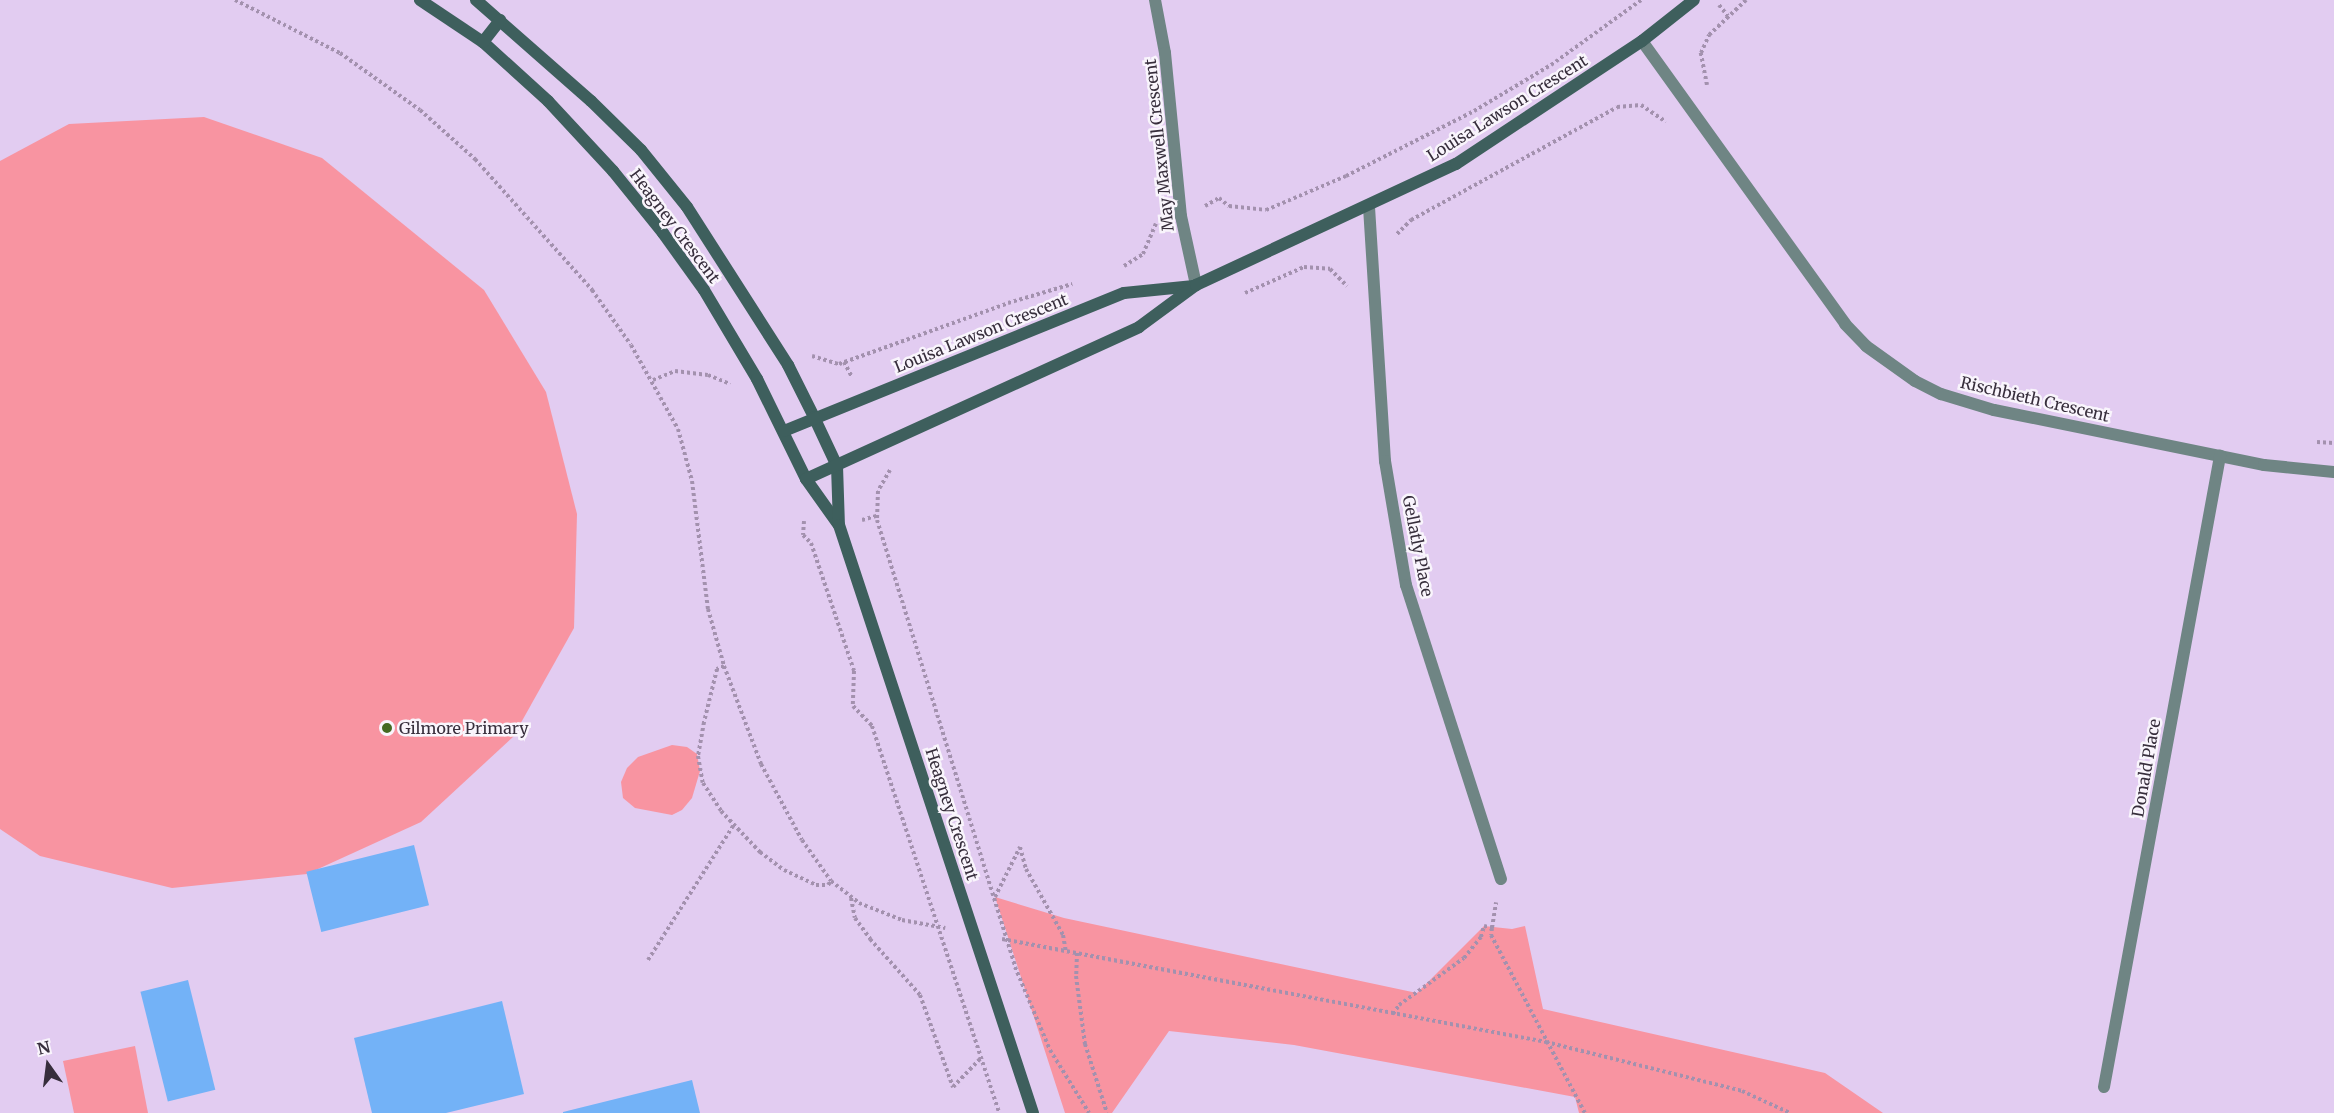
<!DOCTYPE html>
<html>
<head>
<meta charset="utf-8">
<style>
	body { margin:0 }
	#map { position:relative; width:2334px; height:1113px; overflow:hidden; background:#e2ccf1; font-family:Merriweather,serif }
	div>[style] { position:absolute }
	.green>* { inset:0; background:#f894a1 }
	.building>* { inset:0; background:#73b2f7; transform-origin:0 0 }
	.path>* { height:4px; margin-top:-2px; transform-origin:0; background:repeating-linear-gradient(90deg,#a391ae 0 3px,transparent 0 6px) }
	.street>* { height:12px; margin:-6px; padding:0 6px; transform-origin:6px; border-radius:6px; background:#6f8584 }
	.secondary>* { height:12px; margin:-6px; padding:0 6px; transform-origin:6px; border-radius:6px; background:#3e5f5d }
	.dots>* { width:16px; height:16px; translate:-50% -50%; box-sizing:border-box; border:3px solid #f9f5fc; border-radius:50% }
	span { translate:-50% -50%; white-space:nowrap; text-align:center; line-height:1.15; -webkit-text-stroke:5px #f9f5fc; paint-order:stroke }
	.street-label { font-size:16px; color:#372e3c }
	.poi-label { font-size:16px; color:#372e3c }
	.left { translate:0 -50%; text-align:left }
	.north { position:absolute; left:18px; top:1035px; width:60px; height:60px; -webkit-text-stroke:4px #f9f5fc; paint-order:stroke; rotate:346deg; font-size:16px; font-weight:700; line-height:24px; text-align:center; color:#372e3c }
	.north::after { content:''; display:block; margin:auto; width:21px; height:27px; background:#372e3c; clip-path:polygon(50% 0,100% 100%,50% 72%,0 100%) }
</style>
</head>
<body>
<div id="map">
	<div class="green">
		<i style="clip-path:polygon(204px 117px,322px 158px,484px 290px,546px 392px,577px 514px,574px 628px,513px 737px,421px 822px,307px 874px,172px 888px,40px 856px,0 829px,0 161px,69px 124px)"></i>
		<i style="clip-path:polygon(672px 745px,687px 747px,697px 754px,700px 771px,692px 798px,682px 810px,672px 815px,635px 808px,623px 798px,621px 782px,627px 768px,638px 757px)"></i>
		<i style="clip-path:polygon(995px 897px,1064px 918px,1417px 993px,1484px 926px,1512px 929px,1525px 926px,1543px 1009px,1825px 1073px,1883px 1113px,1579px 1113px,1575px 1097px,1294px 1045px,1169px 1031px,1112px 1113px,1065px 1113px)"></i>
		<i style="clip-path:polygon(135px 1046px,148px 1113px,74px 1113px,63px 1061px)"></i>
	</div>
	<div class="building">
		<i style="left:414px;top:845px;width:62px;height:111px;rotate:76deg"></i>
		<i style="left:188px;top:980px;width:113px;height:49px;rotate:76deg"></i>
		<i style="clip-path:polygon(502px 1001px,524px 1094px,446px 1113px,372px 1113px,354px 1038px)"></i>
		<i style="clip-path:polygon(692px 1080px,700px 1113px,563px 1113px,563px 1112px)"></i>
	</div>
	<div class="path">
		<i style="left:235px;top:0;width:118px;rotate:26.8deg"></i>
		<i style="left:340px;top:53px;width:98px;rotate:35.5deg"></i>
		<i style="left:420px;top:110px;width:74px;rotate:41.7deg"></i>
		<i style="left:475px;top:159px;width:176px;rotate:48.2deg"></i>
		<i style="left:592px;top:290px;width:67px;rotate:54.7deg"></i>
		<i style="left:631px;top:345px;width:96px;rotate:60.8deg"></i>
		<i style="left:678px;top:429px;width:54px;rotate:74.9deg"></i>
		<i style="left:692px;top:481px;width:129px;rotate:82.9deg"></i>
		<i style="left:708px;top:609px;width:59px;rotate:74.3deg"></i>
		<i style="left:724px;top:666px;width:105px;rotate:69.3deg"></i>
		<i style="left:761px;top:764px;width:86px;rotate:61.7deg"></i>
		<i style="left:802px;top:840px;width:50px;rotate:54.7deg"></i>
		<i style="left:831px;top:881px;width:36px;rotate:38deg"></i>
		<i style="left:859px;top:903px;width:46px;rotate:21.6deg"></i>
		<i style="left:902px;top:920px;width:44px;rotate:10.5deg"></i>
		<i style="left:1719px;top:5px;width:14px;rotate:51deg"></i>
		<i style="left:1707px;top:85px;width:33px;rotate:-101deg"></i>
		<i style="left:1701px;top:53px;width:20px;rotate:-66deg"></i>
		<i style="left:1709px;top:35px;width:51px;rotate:-43.4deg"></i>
		<i style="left:1205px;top:206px;width:16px;rotate:-30deg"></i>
		<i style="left:1219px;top:198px;width:13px;rotate:39deg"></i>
		<i style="left:1229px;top:206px;width:37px;rotate:6deg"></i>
		<i style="left:1266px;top:210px;width:87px;rotate:-23deg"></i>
		<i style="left:1346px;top:176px;width:144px;rotate:-26.9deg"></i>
		<i style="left:1474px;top:111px;width:90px;rotate:-30.9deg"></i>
		<i style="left:1551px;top:65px;width:111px;rotate:-35.8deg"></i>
		<i style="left:1397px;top:234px;width:20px;rotate:-45deg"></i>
		<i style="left:1411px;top:220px;width:235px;rotate:-28.7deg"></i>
		<i style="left:1617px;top:107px;width:24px;rotate:-5deg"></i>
		<i style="left:1641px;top:105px;width:30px;rotate:34deg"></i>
		<i style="left:1124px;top:266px;width:22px;rotate:-32deg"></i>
		<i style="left:1143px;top:254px;width:33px;rotate:-67deg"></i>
		<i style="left:1245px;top:293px;width:64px;rotate:-23.8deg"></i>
		<i style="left:1304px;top:267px;width:26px;rotate:4deg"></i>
		<i style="left:1330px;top:269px;width:24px;rotate:45deg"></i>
		<i style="left:812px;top:356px;width:28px;rotate:17deg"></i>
		<i style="left:839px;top:364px;width:180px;rotate:-19.8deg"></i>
		<i style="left:1008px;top:303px;width:67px;rotate:-16.5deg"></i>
		<i style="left:844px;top:362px;width:17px;rotate:62deg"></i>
		<i style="left:653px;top:380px;width:24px;rotate:-22deg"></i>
		<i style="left:675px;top:371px;width:33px;rotate:7deg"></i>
		<i style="left:708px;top:375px;width:24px;rotate:22deg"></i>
		<i style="left:2317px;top:442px;width:17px;rotate:3deg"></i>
		<i style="left:890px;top:470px;width:24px;rotate:120deg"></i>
		<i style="left:878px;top:491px;width:29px;rotate:92deg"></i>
		<i style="left:877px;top:520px;width:468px;rotate:72.8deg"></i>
		<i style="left:1015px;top:967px;width:90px;rotate:67.1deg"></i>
		<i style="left:1050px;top:1050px;width:74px;rotate:58.2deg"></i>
		<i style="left:862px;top:520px;width:15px;rotate:-16deg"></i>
		<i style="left:804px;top:521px;width:14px;rotate:94deg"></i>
		<i style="left:803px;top:535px;width:11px;rotate:45deg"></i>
		<i style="left:811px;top:543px;width:135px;rotate:71.4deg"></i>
		<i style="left:854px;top:671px;width:35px;rotate:92deg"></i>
		<i style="left:853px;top:706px;width:28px;rotate:46deg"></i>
		<i style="left:872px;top:726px;width:407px;rotate:71.8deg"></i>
		<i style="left:724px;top:666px;width:8px;rotate:157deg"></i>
		<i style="left:717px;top:669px;width:55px;rotate:103.8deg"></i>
		<i style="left:704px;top:722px;width:35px;rotate:100deg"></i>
		<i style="left:698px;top:756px;width:27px;rotate:80deg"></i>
		<i style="left:703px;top:783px;width:33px;rotate:57deg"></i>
		<i style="left:721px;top:811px;width:57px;rotate:46.4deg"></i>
		<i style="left:760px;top:852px;width:30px;rotate:37deg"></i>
		<i style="left:784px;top:870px;width:35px;rotate:25deg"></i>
		<i style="left:816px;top:885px;width:12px"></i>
		<i style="left:828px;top:885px;width:5px;rotate:-53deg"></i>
		<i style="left:1020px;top:847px;width:23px;rotate:75deg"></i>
		<i style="left:1026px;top:869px;width:76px;rotate:60.7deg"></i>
		<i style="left:1063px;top:935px;width:17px;rotate:80deg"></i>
		<i style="left:995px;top:897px;width:56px;rotate:-63.4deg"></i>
		<i style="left:851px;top:898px;width:20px;rotate:79deg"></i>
		<i style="left:855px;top:918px;width:26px;rotate:54deg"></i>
		<i style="left:870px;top:939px;width:75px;rotate:48.2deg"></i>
		<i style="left:920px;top:995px;width:98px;rotate:70.3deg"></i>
		<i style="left:953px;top:1087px;width:40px;rotate:-46deg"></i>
		<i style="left:1492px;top:928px;width:7px;rotate:98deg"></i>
		<i style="left:1491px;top:935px;width:201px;rotate:62.2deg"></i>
		<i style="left:1002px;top:939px;width:554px;rotate:10.72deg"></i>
		<i style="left:1546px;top:1042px;width:202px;rotate:14deg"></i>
		<i style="left:1742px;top:1091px;width:53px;rotate:24.6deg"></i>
		<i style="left:1077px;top:953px;width:23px;rotate:92deg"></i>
		<i style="left:1076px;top:976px;width:69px;rotate:82.5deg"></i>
		<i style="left:1085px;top:1044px;width:72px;rotate:72.3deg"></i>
		<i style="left:648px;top:960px;width:159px;rotate:-57.6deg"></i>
		<i style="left:1393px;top:1014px;width:11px;rotate:-56deg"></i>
		<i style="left:1399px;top:1005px;width:80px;rotate:-35.9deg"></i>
		<i style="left:1464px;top:958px;width:27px;rotate:-51deg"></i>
		<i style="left:1481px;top:937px;width:11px;rotate:-75deg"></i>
		<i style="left:1484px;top:926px;width:8px;rotate:14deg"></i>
		<i style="left:1492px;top:928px;width:26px;rotate:-81deg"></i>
	</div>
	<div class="street">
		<i style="left:1155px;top:0;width:54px;rotate:79.3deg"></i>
		<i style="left:1165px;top:53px;width:164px;rotate:84.4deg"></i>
		<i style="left:1181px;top:216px;width:71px;rotate:77.7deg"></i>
		<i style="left:1642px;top:41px;width:348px;rotate:54.3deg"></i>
		<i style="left:1845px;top:324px;width:30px;rotate:46deg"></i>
		<i style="left:1866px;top:346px;width:60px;rotate:35.5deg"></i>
		<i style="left:1915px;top:381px;width:29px;rotate:27deg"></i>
		<i style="left:1941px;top:394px;width:55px;rotate:16.8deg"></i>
		<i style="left:1994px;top:410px;width:276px;rotate:11.5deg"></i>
		<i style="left:2264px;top:465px;width:70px;rotate:5.7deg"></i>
		<i style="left:1369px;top:207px;width:255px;rotate:86.4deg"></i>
		<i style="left:1385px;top:461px;width:126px;rotate:80.4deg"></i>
		<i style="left:1406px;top:585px;width:309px;rotate:72.1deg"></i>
		<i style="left:2104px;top:1087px;width:642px;rotate:-79.58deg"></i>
	</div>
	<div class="secondary">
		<i style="left:420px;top:0;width:76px;rotate:33.7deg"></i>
		<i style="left:483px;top:42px;width:88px;rotate:42.2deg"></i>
		<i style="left:548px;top:101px;width:96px;rotate:47.1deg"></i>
		<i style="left:613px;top:171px;width:80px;rotate:51.1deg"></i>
		<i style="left:663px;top:233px;width:70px;rotate:54.3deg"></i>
		<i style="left:704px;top:290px;width:104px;rotate:59.2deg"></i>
		<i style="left:757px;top:379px;width:111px;rotate:63.9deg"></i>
		<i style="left:806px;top:479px;width:55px;rotate:54.6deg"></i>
		<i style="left:476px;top:0;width:153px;rotate:41.3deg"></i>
		<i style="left:591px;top:101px;width:70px;rotate:44.4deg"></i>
		<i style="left:641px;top:150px;width:73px;rotate:51.1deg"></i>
		<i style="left:687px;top:207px;width:188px;rotate:57.4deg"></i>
		<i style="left:788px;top:365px;width:58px;rotate:63.4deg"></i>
		<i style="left:814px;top:417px;width:54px;rotate:64.9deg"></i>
		<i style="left:837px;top:466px;width:59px;rotate:88.1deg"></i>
		<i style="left:839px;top:525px;width:619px;rotate:71.74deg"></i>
		<i style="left:483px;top:42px;width:28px;rotate:-52deg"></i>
		<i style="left:784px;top:431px;width:367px;rotate:-22.1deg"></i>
		<i style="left:1124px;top:293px;width:70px;rotate:-5.7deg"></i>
		<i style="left:806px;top:479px;width:366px;rotate:-24.5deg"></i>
		<i style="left:1139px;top:327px;width:71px;rotate:-36.4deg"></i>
		<i style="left:1196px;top:285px;width:287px;rotate:-25deg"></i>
		<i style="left:1456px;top:164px;width:223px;rotate:-33.5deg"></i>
		<i style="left:1642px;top:41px;width:66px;rotate:-38.3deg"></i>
	</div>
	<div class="dots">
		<i style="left:387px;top:728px;background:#456921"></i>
	</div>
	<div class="street-label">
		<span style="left:1507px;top:108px;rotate:-32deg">Louisa Lawson Crescent</span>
		<span style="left:1159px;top:145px;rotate:-96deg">May Maxwell Crescent</span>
		<span style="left:675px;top:226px;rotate:53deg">Heagney Crescent</span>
		<span style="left:981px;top:333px;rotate:-22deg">Louisa Lawson Crescent</span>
		<span style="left:2035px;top:399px;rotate:13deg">Rischbieth Crescent</span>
		<span style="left:1418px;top:546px;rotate:79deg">Gellatly Place</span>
		<span style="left:2146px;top:768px;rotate:-80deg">Donald Place</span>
		<span style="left:952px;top:814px;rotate:72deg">Heagney Crescent</span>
	</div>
	<div class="poi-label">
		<span class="left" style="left:399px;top:728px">Gilmore Primary</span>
	</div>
	<div class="north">N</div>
</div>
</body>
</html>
